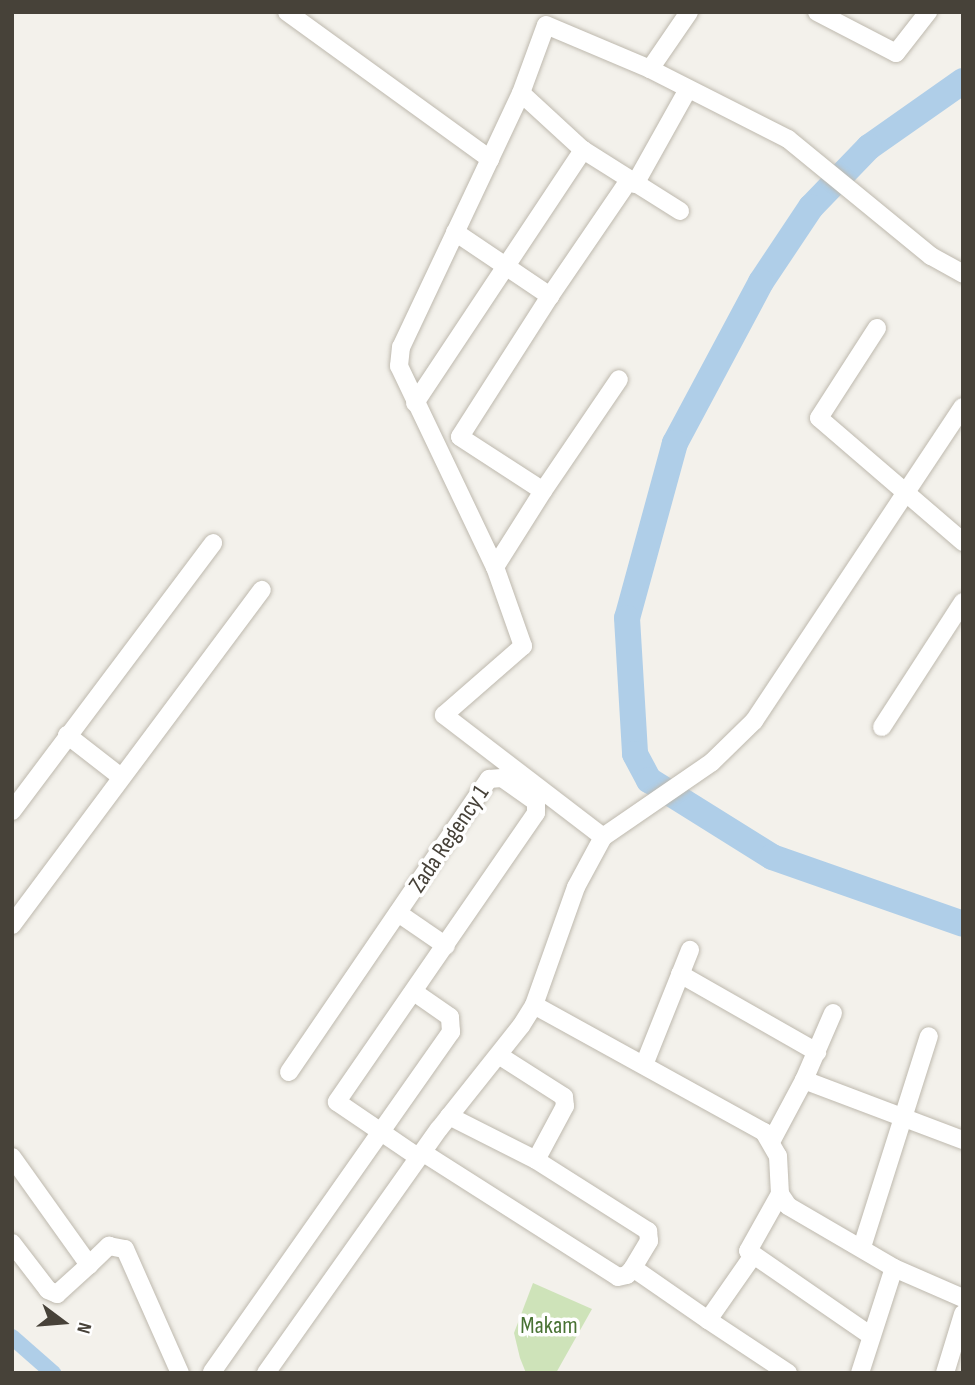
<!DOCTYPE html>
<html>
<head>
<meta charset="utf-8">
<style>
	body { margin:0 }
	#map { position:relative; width:975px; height:1385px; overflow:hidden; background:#f3f1eb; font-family:"Sofia Sans Condensed",sans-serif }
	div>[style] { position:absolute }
	.green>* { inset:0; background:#cee3b9 }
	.canal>* { height:16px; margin:-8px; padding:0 8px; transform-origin:8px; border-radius:8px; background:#afcee8 }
	.river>* { height:26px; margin:-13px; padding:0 13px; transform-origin:13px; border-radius:13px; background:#afcee8 }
	.roads { filter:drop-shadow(0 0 2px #beb9ae) drop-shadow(0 0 2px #beb9ae) }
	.minor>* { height:18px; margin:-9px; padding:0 9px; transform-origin:9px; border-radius:9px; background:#fff }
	span { translate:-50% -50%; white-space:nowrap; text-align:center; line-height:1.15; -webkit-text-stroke:7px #fff; paint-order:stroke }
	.street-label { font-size:24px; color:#474239 }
	.park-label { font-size:24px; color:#487233 }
	.frame { position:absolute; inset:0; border:14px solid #474239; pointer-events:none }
	.north { position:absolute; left:28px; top:1287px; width:70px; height:70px; -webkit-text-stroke:5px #fff; paint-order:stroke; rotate:106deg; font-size:19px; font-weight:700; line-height:28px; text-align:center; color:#474239 }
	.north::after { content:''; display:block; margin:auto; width:24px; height:32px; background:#474239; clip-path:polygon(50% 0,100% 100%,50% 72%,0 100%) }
</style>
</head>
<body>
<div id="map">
	<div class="green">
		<i style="clip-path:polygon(533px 1283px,592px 1309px,556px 1373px,526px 1373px,520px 1358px,514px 1333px)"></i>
	</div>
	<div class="canal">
		<i style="left:12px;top:1337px;width:55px;rotate:41.3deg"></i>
	</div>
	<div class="river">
		<i style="left:963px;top:81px;width:115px;rotate:144.9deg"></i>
		<i style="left:869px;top:147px;width:83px;rotate:134deg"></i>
		<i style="left:811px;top:207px;width:90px;rotate:123.7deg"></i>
		<i style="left:761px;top:282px;width:183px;rotate:118.1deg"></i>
		<i style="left:675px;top:443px;width:181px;rotate:105.3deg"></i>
		<i style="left:627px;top:618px;width:136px;rotate:86.6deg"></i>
		<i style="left:635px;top:754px;width:30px;rotate:62deg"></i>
		<i style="left:649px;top:780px;width:145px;rotate:32deg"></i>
		<i style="left:772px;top:857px;width:202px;rotate:19.3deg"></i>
	</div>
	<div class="roads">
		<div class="minor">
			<i style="left:287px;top:12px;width:251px;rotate:35.9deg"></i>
			<i style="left:490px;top:159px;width:73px;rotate:-64.8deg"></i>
			<i style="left:817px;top:12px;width:89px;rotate:27.4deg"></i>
			<i style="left:896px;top:53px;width:52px;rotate:-52deg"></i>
			<i style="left:650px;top:69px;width:69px;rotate:-55.6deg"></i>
			<i style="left:490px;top:159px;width:208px;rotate:115.3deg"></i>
			<i style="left:401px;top:347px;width:19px;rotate:96deg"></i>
			<i style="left:399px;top:366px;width:223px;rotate:64.5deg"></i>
			<i style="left:635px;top:184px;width:107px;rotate:-60.8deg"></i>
			<i style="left:680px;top:211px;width:115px;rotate:-147.8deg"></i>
			<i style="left:583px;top:150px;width:84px;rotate:-137.4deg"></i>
			<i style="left:521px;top:93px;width:72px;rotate:-69.8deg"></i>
			<i style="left:546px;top:25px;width:113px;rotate:22.9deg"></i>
			<i style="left:650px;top:69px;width:155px;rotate:26.9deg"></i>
			<i style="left:788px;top:139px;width:185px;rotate:39.3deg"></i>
			<i style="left:931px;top:256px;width:37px;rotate:29deg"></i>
			<i style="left:455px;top:232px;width:115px;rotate:34deg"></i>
			<i style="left:550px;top:296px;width:167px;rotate:122.6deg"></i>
			<i style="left:460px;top:437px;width:99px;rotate:33deg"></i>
			<i style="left:543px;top:491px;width:90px;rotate:122.3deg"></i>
			<i style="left:495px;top:567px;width:84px;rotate:70.5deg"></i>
			<i style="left:523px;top:646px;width:105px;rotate:138.9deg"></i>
			<i style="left:444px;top:715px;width:200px;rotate:37.5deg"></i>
			<i style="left:550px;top:296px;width:140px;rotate:-55.7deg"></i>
			<i style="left:877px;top:328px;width:107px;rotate:122.8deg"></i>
			<i style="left:819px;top:418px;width:190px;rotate:40.7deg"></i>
			<i style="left:415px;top:403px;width:304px;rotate:-56.4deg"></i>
			<i style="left:543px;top:491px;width:135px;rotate:-55.8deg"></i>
			<i style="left:882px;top:727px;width:149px;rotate:-57.1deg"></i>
			<i style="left:67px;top:735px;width:68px;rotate:37.9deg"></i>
			<i style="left:12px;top:811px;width:335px;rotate:-53.1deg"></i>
			<i style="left:398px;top:913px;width:58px;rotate:34.5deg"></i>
			<i style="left:12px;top:925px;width:418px;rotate:-53.3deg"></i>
			<i style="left:680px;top:974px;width:158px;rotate:29.7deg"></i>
			<i style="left:534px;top:1005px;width:263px;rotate:28.9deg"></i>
			<i style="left:764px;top:1132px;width:28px;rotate:60deg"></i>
			<i style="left:778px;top:1156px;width:38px;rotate:87deg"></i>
			<i style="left:780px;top:1194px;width:14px;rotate:56deg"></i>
			<i style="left:788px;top:1206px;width:123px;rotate:30.3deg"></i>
			<i style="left:500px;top:1056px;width:76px;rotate:32.6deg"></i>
			<i style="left:564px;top:1097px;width:9px;rotate:84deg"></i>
			<i style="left:565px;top:1106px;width:61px;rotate:118.2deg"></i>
			<i style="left:644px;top:1065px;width:124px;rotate:-68.2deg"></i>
			<i style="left:289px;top:1072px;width:355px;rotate:-55.7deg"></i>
			<i style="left:489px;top:779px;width:13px;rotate:-4deg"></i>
			<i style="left:502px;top:778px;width:42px;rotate:35.2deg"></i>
			<i style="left:536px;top:802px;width:11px;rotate:90deg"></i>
			<i style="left:536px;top:813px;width:351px;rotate:124.6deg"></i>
			<i style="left:337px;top:1102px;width:98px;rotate:34.2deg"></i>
			<i style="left:804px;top:1080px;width:73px;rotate:-66.6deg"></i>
			<i style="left:449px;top:1116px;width:97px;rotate:26.8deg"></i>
			<i style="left:536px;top:1160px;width:133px;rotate:32.4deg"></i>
			<i style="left:648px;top:1231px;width:10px;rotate:84deg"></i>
			<i style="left:649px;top:1241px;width:31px;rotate:121deg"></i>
			<i style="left:633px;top:1268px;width:91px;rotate:34.7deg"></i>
			<i style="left:772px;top:1140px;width:68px;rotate:-61.9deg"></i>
			<i style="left:804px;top:1080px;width:170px;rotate:20.7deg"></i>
			<i style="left:422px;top:1152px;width:232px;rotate:32.5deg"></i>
			<i style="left:618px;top:1277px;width:9px;rotate:-13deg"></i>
			<i style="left:627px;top:1275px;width:9px;rotate:-49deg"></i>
			<i style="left:12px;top:1157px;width:133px;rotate:54.5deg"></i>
			<i style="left:89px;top:1265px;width:28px;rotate:-44deg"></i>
			<i style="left:109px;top:1246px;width:16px;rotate:11deg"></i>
			<i style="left:125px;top:1249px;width:136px;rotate:66.1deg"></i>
			<i style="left:780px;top:1194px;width:65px;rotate:119.3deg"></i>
			<i style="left:748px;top:1251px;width:150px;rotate:34.6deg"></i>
			<i style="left:12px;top:1243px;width:59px;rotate:52.5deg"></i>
			<i style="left:48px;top:1290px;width:10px;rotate:24deg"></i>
			<i style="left:57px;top:1294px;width:43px;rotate:-42.2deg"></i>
			<i style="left:862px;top:1247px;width:221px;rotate:-72.4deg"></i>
			<i style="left:752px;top:1257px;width:77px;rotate:124.9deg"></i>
			<i style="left:708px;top:1320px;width:96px;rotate:33.5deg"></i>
			<i style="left:212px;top:1372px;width:416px;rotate:-54.9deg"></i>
			<i style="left:451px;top:1032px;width:15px;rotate:-94deg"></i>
			<i style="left:450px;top:1017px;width:44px;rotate:-145.2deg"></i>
			<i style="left:266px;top:1373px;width:299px;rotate:-54.7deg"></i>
			<i style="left:439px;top:1129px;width:132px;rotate:-51.5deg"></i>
			<i style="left:521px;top:1026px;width:25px;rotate:-58deg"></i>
			<i style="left:534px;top:1005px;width:125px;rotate:-70.4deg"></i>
			<i style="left:576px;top:887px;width:57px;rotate:-61.6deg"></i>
			<i style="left:603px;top:837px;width:132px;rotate:-34.5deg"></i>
			<i style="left:712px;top:762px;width:59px;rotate:-44.3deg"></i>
			<i style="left:754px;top:721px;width:377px;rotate:-56.4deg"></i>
			<i style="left:860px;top:1373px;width:110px;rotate:-72.1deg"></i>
			<i style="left:894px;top:1268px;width:75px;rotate:23.5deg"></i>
			<i style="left:945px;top:1373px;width:62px;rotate:-73deg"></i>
		</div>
	</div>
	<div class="street-label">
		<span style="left:449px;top:839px;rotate:-56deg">Zada Regency 1</span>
	</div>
	<div class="park-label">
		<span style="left:549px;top:1326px">Makam</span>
	</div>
	<div class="frame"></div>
	<div class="north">N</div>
</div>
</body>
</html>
